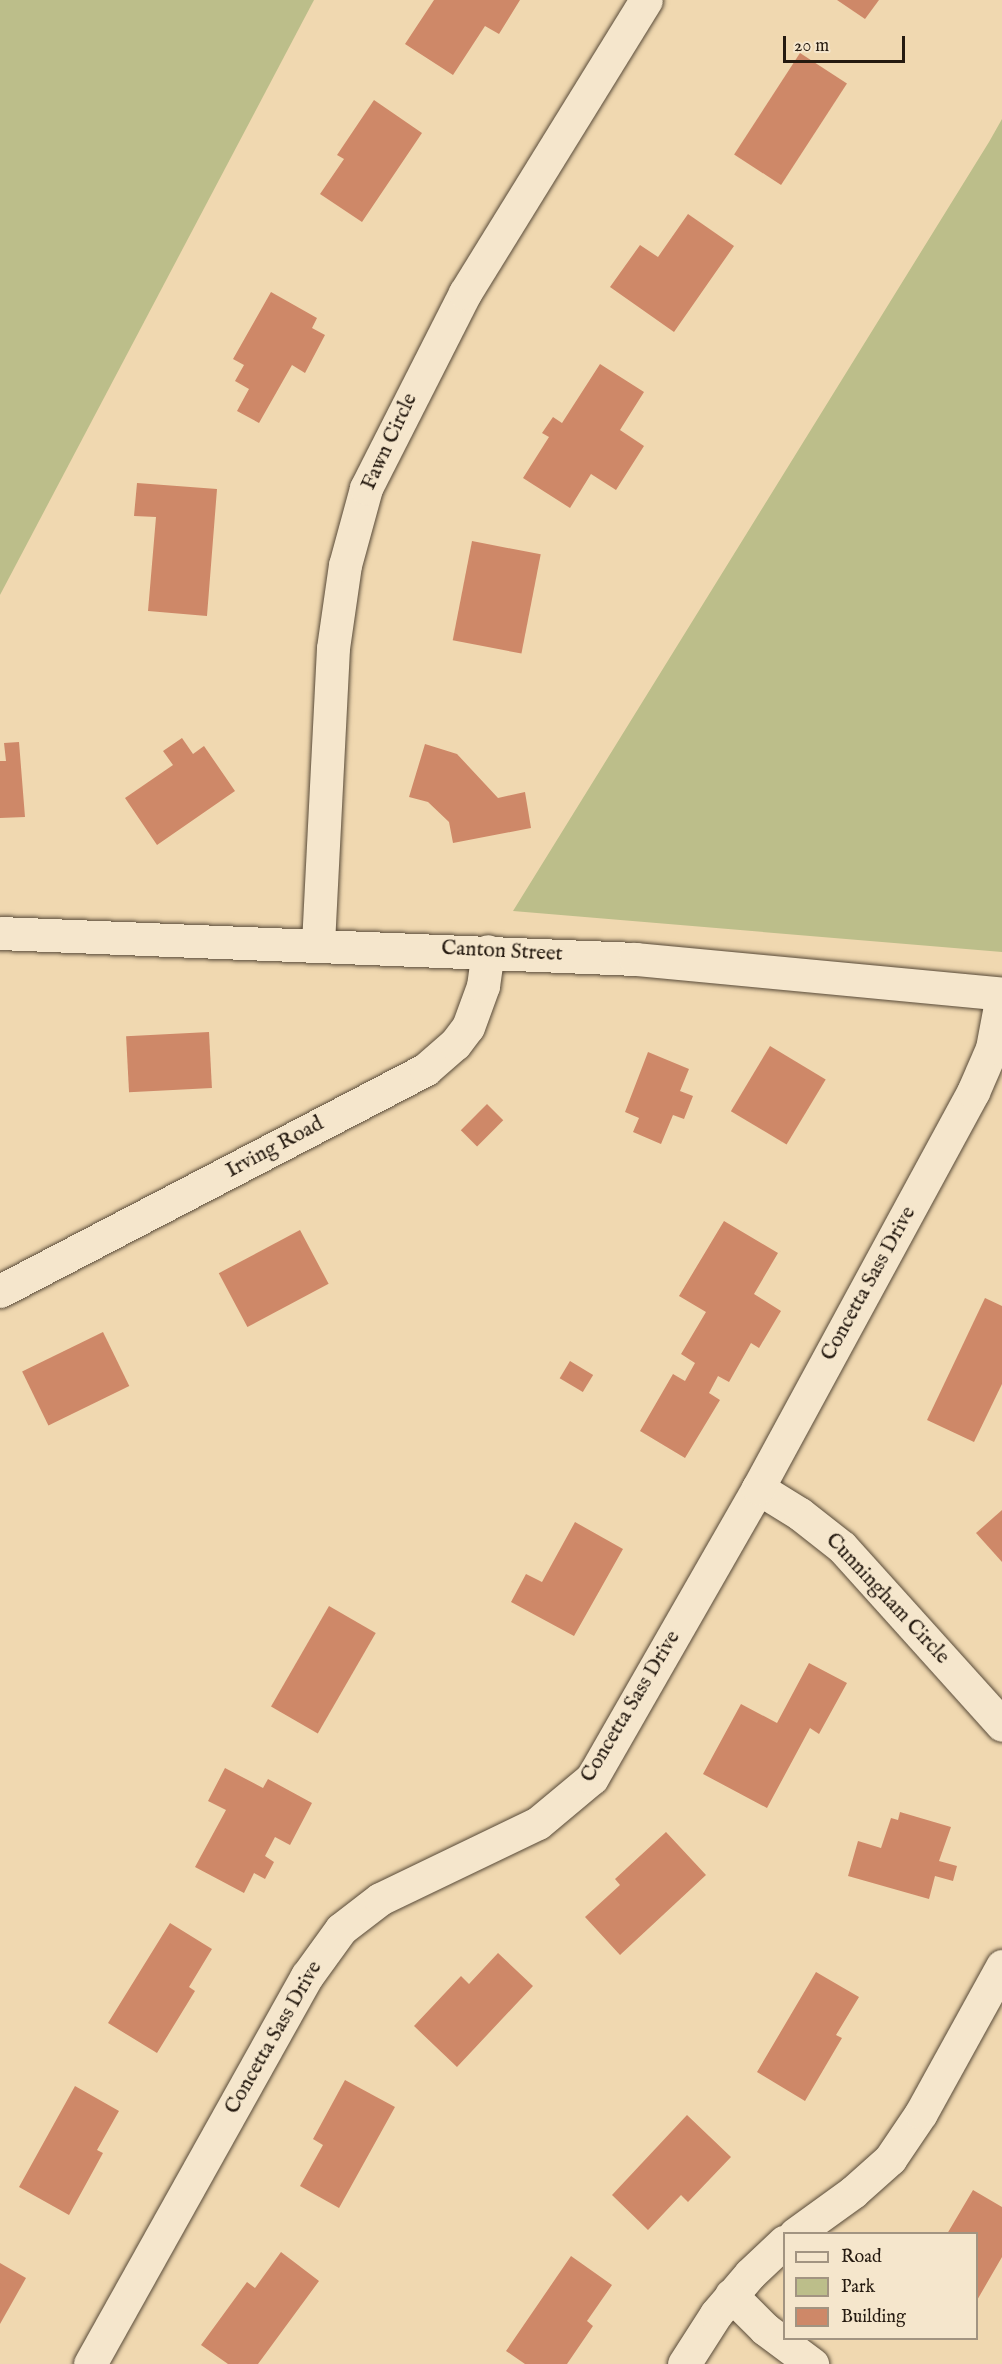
<!DOCTYPE html>
<html>
<head>
<meta charset="utf-8">
<style>
	body { margin:0 }
	#map { position:relative; width:1002px; height:2364px; overflow:hidden; background:#f0d8b0; font-family:"IM FELL English",serif }
	div>[style] { position:absolute }
	.green>* { inset:0; background:#bcbe8a }
	.building>* { inset:0; background:#ce8868; transform-origin:0 0 }
	.roads { filter:drop-shadow(0 0 2px #584a38) drop-shadow(0 0 2px #584a38) }
	.street>* { height:33px; margin:-16.5px; padding:0 16.5px; transform-origin:16.5px; border-radius:16.5px; background:#f5e6cc }
	.secondary>* { height:33px; margin:-16.5px; padding:0 16.5px; transform-origin:16.5px; border-radius:16.5px; background:#f5e6cc }
	span { translate:-50% -50%; white-space:nowrap; text-align:center; line-height:1.15; -webkit-text-stroke:6px #f5e6cc; paint-order:stroke }
	.street-label { font-size:21px; color:#251a10 }
	.legend { position:absolute; left:783px; top:2232px; width:195px; height:108px; box-sizing:border-box; background:#f5e6cc; border:2px solid #a29481; margin:0; padding:8px 10px; list-style:none; font-size:18px; color:#251a10 }
	.legend li { display:flex; align-items:center; gap:12px; height:30px }
	.legend b { width:30px; border:2px solid #a29481 }
	.scale { position:absolute; left:783px; top:36px; width:122px; height:27px; box-sizing:border-box; border:3px solid #251a10; border-top:0; padding-left:8px; font-size:18px; line-height:21px; white-space:nowrap; color:#251a10; -webkit-text-stroke:4px #f5e6cc; paint-order:stroke }
</style>
</head>
<body>
<div id="map">
	<div class="green">
		<i style="clip-path:polygon(0 0,314px 0,0 595px)"></i>
		<i style="clip-path:polygon(1002px 119px,1002px 952px,513px 911px,989px 142px)"></i>
	</div>
	<div class="building">
		<i style="clip-path:polygon(434px 0,520px 0,499px 34px,485px 26px,453px 75px,405px 44px)"></i>
		<i style="clip-path:polygon(837px 0,879px 0,865px 19px)"></i>
		<i style="left:800px;top:53px;width:56px;height:121px;rotate:33deg"></i>
		<i style="clip-path:polygon(374px 100px,422px 133px,362px 222px,320px 194px,344px 159px,337px 155px)"></i>
		<i style="clip-path:polygon(688px 214px,734px 246px,674px 332px,610px 287px,640px 245px,658px 257px)"></i>
		<i style="clip-path:polygon(271px 292px,317px 318px,312px 328px,325px 335px,305px 373px,292px 365px,259px 423px,237px 411px,249px 389px,235px 381px,244px 365px,233px 359px)"></i>
		<i style="clip-path:polygon(600px 364px,644px 392px,620px 430px,644px 446px,616px 490px,591px 474px,570px 508px,523px 478px,549px 437px,542px 433px,553px 417px,562px 423px)"></i>
		<i style="clip-path:polygon(137px 483px,217px 489px,207px 616px,148px 611px,156px 517px,134px 516px)"></i>
		<i style="left:472px;top:541px;width:70px;height:101px;rotate:11deg"></i>
		<i style="clip-path:polygon(182px 738px,193px 754px,204px 746px,235px 791px,157px 845px,125px 798px,173px 765px,163px 751px)"></i>
		<i style="clip-path:polygon(19px 742px,25px 817px,0 818px,0 761px,6px 761px,4px 743px)"></i>
		<i style="clip-path:polygon(425px 744px,457px 754px,498px 798px,525px 792px,531px 828px,453px 843px,449px 822px,428px 802px,409px 797px)"></i>
		<i style="left:209px;top:1032px;width:56px;height:83px;rotate:87deg"></i>
		<i style="left:770px;top:1046px;width:65px;height:76px;rotate:31deg"></i>
		<i style="clip-path:polygon(648px 1052px,689px 1069px,680px 1091px,693px 1096px,684px 1119px,673px 1115px,661px 1144px,633px 1132px,639px 1118px,625px 1112px)"></i>
		<i style="left:487px;top:1104px;width:23px;height:37px;rotate:45deg"></i>
		<i style="clip-path:polygon(724px 1221px,778px 1253px,754px 1294px,781px 1311px,759px 1348px,751px 1343px,729px 1382px,718px 1376px,709px 1393px,720px 1400px,685px 1458px,640px 1431px,673px 1374px,685px 1381px,695px 1363px,681px 1354px,706px 1312px,679px 1296px)"></i>
		<i style="left:300px;top:1230px;width:61px;height:92px;rotate:62deg"></i>
		<i style="clip-path:polygon(985px 1298px,1002px 1306px,1002px 1384px,974px 1442px,927px 1420px)"></i>
		<i style="left:103px;top:1332px;width:60px;height:90px;rotate:64deg"></i>
		<i style="left:570px;top:1361px;width:27px;height:20px;rotate:31deg"></i>
		<i style="clip-path:polygon(1002px 1510px,1002px 1562px,976px 1533px)"></i>
		<i style="clip-path:polygon(575px 1522px,623px 1549px,574px 1636px,511px 1602px,526px 1574px,542px 1582px)"></i>
		<i style="left:329px;top:1606px;width:54px;height:116px;rotate:30deg"></i>
		<i style="clip-path:polygon(809px 1663px,847px 1683px,819px 1734px,810px 1728px,767px 1808px,703px 1774px,741px 1704px,777px 1723px)"></i>
		<i style="clip-path:polygon(225px 1768px,263px 1788px,268px 1779px,312px 1803px,290px 1845px,275px 1837px,265px 1856px,274px 1862px,265px 1879px,254px 1873px,244px 1893px,195px 1867px,226px 1810px,208px 1801px)"></i>
		<i style="clip-path:polygon(900px 1812px,951px 1827px,939px 1861px,957px 1866px,953px 1881px,935px 1876px,929px 1899px,848px 1876px,858px 1841px,881px 1848px,891px 1818px,898px 1820px)"></i>
		<i style="clip-path:polygon(666px 1832px,706px 1875px,620px 1955px,585px 1917px,620px 1885px,615px 1879px)"></i>
		<i style="clip-path:polygon(170px 1923px,212px 1949px,189px 1987px,195px 1991px,157px 2053px,108px 2023px)"></i>
		<i style="clip-path:polygon(498px 1953px,533px 1986px,457px 2067px,414px 2026px,461px 1976px,469px 1984px)"></i>
		<i style="clip-path:polygon(816px 1972px,859px 1997px,836px 2035px,842px 2038px,805px 2101px,757px 2072px)"></i>
		<i style="clip-path:polygon(345px 2080px,395px 2107px,339px 2208px,300px 2186px,323px 2145px,313px 2139px)"></i>
		<i style="clip-path:polygon(75px 2086px,119px 2111px,97px 2150px,103px 2153px,69px 2215px,19px 2187px)"></i>
		<i style="clip-path:polygon(687px 2115px,731px 2157px,688px 2202px,681px 2195px,648px 2230px,612px 2195px)"></i>
		<i style="clip-path:polygon(973px 2190px,1002px 2207px,1002px 2257px,976px 2302px,976px 2234px,947px 2234px)"></i>
		<i style="clip-path:polygon(281px 2252px,319px 2281px,258px 2364px,228px 2364px,201px 2345px,247px 2282px,255px 2288px)"></i>
		<i style="clip-path:polygon(571px 2256px,612px 2285px,587px 2321px,593px 2326px,567px 2364px,525px 2364px,506px 2351px)"></i>
		<i style="clip-path:polygon(0 2263px,26px 2278px,0 2324px)"></i>
	</div>
	<div class="roads">
		<div class="street">
			<i style="left:318px;top:944px;width:296px;rotate:-87.1deg"></i>
			<i style="left:333px;top:648px;width:84px;rotate:-81.8deg"></i>
			<i style="left:345px;top:565px;width:80px;rotate:-74.7deg"></i>
			<i style="left:366px;top:488px;width:219px;rotate:-63.1deg"></i>
			<i style="left:465px;top:293px;width:344px;rotate:-58.3deg"></i>
			<i style="left:0;top:1291px;width:480px;rotate:-27.5deg"></i>
			<i style="left:426px;top:1069px;width:38px;rotate:-41deg"></i>
			<i style="left:455px;top:1044px;width:21px;rotate:-53deg"></i>
			<i style="left:468px;top:1027px;width:44px;rotate:-69.9deg"></i>
			<i style="left:483px;top:986px;width:35px;rotate:-82deg"></i>
			<i style="left:758px;top:1488px;width:49px;rotate:31.8deg"></i>
			<i style="left:800px;top:1514px;width:53px;rotate:38.2deg"></i>
			<i style="left:842px;top:1547px;width:239px;rotate:48deg"></i>
			<i style="left:795px;top:2234px;width:72px;rotate:-35.9deg"></i>
			<i style="left:853px;top:2192px;width:50px;rotate:-41.7deg"></i>
			<i style="left:890px;top:2159px;width:55px;rotate:-56deg"></i>
			<i style="left:921px;top:2113px;width:168px;rotate:-61.1deg"></i>
			<i style="left:731px;top:2295px;width:48px;rotate:45deg"></i>
			<i style="left:765px;top:2329px;width:59px;rotate:36.7deg"></i>
			<i style="left:90px;top:2364px;width:445px;rotate:-60.8deg"></i>
			<i style="left:307px;top:1976px;width:58px;rotate:-54.1deg"></i>
			<i style="left:341px;top:1929px;width:49px;rotate:-37.6deg"></i>
			<i style="left:380px;top:1899px;width:175px;rotate:-25.7deg"></i>
			<i style="left:538px;top:1823px;width:70px;rotate:-39.8deg"></i>
			<i style="left:592px;top:1778px;width:334px;rotate:-60.2deg"></i>
			<i style="left:758px;top:1488px;width:451px;rotate:-61.5deg"></i>
			<i style="left:973px;top:1092px;width:48px;rotate:-66.6deg"></i>
			<i style="left:992px;top:1048px;width:54px;rotate:-79.3deg"></i>
			<i style="left:684px;top:2364px;width:59px;rotate:-57.4deg"></i>
			<i style="left:716px;top:2314px;width:52px;rotate:-49.6deg"></i>
			<i style="left:750px;top:2274px;width:47px;rotate:-43.3deg"></i>
		</div>
		<div class="secondary">
			<i style="left:0;top:933px;width:636px;rotate:2.34deg"></i>
			<i style="left:635px;top:959px;width:369px;rotate:5.4deg"></i>
		</div>
	</div>
	<div class="street-label">
		<span style="left:390px;top:442px;rotate:-65deg">Fawn Circle</span>
		<span style="left:502px;top:952px;rotate:3deg">Canton Street</span>
		<span style="left:275px;top:1148px;rotate:-28deg">Irving Road</span>
		<span style="left:869px;top:1284px;rotate:-61deg">Concetta Sass Drive</span>
		<span style="left:887px;top:1599px;rotate:47deg">Cunningham Circle</span>
		<span style="left:631px;top:1707px;rotate:-59deg">Concetta Sass Drive</span>
		<span style="left:274px;top:2038px;rotate:-60deg">Concetta Sass Drive</span>
	</div>
	<ul class="legend">
	<li><b style="height:8px;background:#f5e6cc"></b>Road</li>
	<li><b style="height:16px;background:#bcbe8a"></b>Park</li>
	<li><b style="height:16px;background:#ce8868"></b>Building</li>
	</ul>
	<div class="scale">20 m</div>
</div>
</body>
</html>
